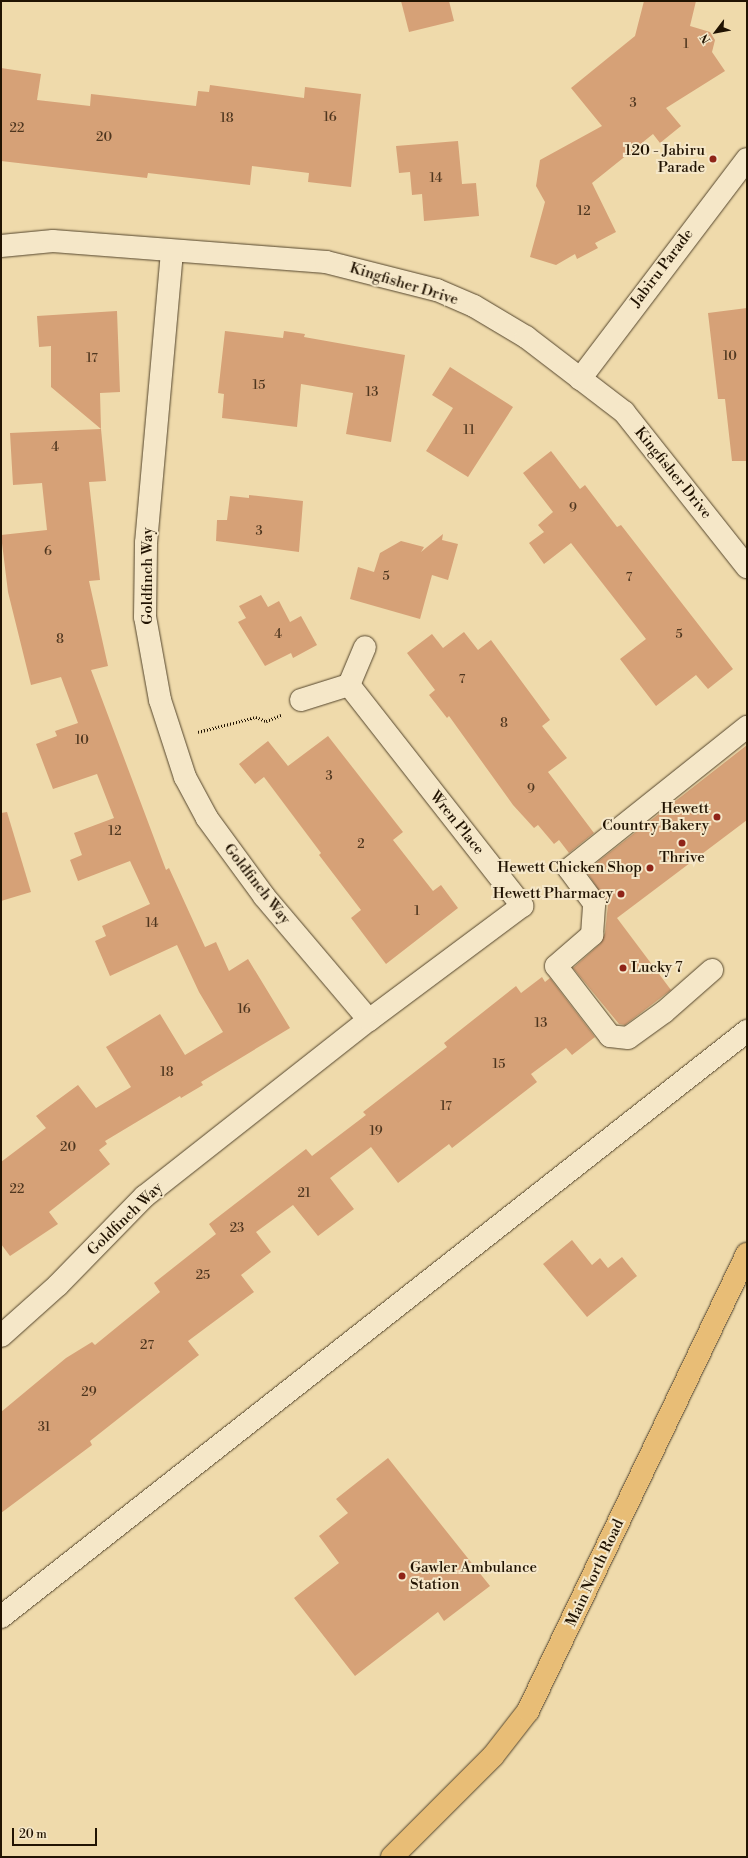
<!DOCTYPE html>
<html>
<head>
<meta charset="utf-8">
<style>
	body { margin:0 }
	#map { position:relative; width:748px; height:1858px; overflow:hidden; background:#efdaab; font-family:"Libre Bodoni",serif }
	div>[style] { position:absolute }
	.building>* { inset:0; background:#d6a177 }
	.path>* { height:2.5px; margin-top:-1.25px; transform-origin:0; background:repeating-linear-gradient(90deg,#211302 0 1px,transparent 0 3px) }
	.roads { filter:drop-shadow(0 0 1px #54452c) drop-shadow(0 0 1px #54452c) }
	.minor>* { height:22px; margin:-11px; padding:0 11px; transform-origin:11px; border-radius:11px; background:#f5e7c8 }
	.major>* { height:22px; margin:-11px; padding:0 11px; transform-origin:11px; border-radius:11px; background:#e8bd76 }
	.dots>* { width:11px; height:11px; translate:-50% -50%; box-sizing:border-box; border:2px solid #f5e7c8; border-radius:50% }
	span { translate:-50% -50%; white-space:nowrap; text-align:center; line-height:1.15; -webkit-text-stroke:4px #f5e7c8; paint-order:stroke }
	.number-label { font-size:13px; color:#4e361f }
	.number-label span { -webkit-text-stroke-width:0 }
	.poi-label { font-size:15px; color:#211302 }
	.right { translate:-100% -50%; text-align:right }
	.left { translate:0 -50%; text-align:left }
	.street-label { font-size:15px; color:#211302 }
	.frame { position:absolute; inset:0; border:2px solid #211302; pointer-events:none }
	.north { position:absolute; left:696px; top:12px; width:40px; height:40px; -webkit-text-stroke:3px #f5e7c8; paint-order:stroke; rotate:238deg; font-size:11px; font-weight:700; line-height:16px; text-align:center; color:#211302 }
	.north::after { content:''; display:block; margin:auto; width:14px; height:18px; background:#211302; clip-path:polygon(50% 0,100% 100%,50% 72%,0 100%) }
	.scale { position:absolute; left:12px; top:1828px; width:85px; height:18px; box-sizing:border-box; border:2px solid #211302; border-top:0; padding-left:5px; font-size:12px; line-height:14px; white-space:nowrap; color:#211302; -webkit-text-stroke:3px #f5e7c8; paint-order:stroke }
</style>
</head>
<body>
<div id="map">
	<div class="building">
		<i style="clip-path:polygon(401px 1px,449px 1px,454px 21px,409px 32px)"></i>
		<i style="clip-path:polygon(644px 1px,696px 1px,690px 26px,710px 32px,715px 40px,712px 52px,725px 71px,666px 108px,681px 126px,660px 143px,653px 134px,592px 183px,616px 232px,595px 243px,598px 248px,577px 259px,575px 254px,556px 265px,530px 257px,545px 202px,536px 186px,540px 160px,602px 126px,571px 88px,635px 36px)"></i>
		<i style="clip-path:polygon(1px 68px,41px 74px,37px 100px,90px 106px,91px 94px,196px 106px,198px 91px,209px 92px,210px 85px,304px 98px,305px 87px,361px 94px,351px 187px,308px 182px,309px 173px,252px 166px,250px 185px,148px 173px,147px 178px,1px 161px)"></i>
		<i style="clip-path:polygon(458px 141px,462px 184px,476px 183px,479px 216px,424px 221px,422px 194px,412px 195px,410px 172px,399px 173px,396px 146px)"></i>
		<i style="clip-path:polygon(747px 308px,747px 461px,732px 461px,725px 399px,718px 399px,708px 313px)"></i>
		<i style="clip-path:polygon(117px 311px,120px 392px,100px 393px,101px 429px,51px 387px,51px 346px,39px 347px,37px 316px)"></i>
		<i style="clip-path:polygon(225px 331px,283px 338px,284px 331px,305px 334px,304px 337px,405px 355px,391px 442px,346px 434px,353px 393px,301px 384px,297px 427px,222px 418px,224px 394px,218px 393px)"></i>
		<i style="clip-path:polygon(450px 367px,513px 407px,468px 477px,426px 451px,453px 408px,432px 395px)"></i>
		<i style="clip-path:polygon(101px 429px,106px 481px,89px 482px,100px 580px,89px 581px,108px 666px,91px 670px,166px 870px,169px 868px,205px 947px,216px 942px,229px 971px,248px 959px,290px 1028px,201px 1082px,203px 1085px,181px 1098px,180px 1096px,105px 1141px,107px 1144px,99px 1150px,110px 1164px,49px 1212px,58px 1224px,10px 1256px,1px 1244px,1px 1162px,46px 1128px,36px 1116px,78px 1085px,96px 1108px,131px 1087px,106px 1047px,160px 1014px,185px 1055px,223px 1032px,199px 992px,177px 945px,110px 976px,95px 941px,106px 936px,102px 926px,150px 904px,130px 861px,78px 881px,70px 860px,82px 855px,74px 833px,114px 818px,97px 774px,53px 789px,36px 744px,57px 736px,55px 731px,78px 723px,61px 677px,31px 685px,8px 592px,1px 535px,47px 530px,42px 483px,13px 485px,10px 433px)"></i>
		<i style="clip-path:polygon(551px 451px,580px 489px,585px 485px,617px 527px,621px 525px,733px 669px,708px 689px,696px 675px,656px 706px,620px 659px,646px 639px,571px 543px,544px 564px,529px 543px,544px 532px,538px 525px,553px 512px,523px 473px)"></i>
		<i style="clip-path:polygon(249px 495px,303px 501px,299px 552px,216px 541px,217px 520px,227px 520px,230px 496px,249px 498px)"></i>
		<i style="clip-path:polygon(443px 534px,442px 540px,458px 544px,448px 580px,432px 575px,420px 619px,350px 599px,358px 567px,374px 572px,380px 553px,401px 541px,424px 547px,421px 552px)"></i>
		<i style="clip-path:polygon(261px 595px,268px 607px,279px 601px,290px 622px,301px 616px,317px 645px,293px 658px,291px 653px,265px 666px,238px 622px,246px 618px,239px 606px)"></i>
		<i style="clip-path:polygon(464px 632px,478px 650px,491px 640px,550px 720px,542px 726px,567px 758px,548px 772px,594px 833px,569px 853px,559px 840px,554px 844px,538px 825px,534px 828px,513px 805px,449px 716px,447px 718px,429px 695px,435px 690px,407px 653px,432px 634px,443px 648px)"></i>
		<i style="clip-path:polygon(328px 736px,403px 832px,393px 840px,433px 891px,441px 885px,458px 908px,386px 964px,351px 918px,361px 910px,319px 855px,321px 853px,264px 777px,255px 784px,239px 764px,268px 741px,288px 766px)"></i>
		<i style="clip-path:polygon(747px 745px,747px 820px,617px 918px,671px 990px,625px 1025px,619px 1024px,573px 968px,600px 944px,605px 933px,608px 904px,586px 871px)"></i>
		<i style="clip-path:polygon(7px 812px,31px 892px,1px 901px,1px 813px)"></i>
		<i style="clip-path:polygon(542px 977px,545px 982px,550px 978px,595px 1037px,572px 1055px,566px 1048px,531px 1074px,537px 1082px,452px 1148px,449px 1144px,398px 1183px,371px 1147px,330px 1178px,354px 1209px,318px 1236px,293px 1205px,256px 1232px,271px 1252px,241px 1275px,254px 1292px,188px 1341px,199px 1355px,90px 1441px,92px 1445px,1px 1513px,1px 1412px,66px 1358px,92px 1342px,95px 1345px,160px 1292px,154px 1283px,216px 1234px,209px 1224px,306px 1149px,312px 1156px,366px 1115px,363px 1112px,447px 1047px,444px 1043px,516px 986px,521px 993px)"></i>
		<i style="clip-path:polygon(572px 1240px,592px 1265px,600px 1258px,608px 1268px,622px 1257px,637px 1276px,587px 1317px,543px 1264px)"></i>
		<i style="clip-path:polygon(388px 1458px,490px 1586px,444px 1621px,438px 1612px,355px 1676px,294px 1598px,339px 1563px,319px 1536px,348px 1513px,336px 1499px)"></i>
	</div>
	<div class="path">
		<i style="left:198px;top:732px;width:60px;rotate:-14.5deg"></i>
		<i style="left:256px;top:717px;width:11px;rotate:22deg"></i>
		<i style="left:266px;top:721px;width:17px;rotate:-21deg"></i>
	</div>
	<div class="roads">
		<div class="minor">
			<i style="left:1px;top:246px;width:52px;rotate:-5.5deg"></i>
			<i style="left:53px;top:241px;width:274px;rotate:4.4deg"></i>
			<i style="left:326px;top:262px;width:114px;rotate:14.2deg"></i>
			<i style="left:437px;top:290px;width:40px;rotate:23.4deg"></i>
			<i style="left:474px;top:306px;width:61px;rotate:30.8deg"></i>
			<i style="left:526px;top:337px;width:123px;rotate:37.4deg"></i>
			<i style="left:624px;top:412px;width:198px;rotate:51.6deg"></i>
			<i style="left:580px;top:379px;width:276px;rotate:-52.8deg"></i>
			<i style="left:349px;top:685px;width:41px;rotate:-67.2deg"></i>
			<i style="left:301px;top:700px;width:50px;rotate:-17.4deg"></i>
			<i style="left:349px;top:685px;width:281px;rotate:51.9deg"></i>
			<i style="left:522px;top:906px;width:191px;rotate:143.3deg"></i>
			<i style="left:712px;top:970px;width:64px;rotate:138.8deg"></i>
			<i style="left:664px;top:1012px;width:44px;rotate:144.2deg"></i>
			<i style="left:628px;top:1038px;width:18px;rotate:-174deg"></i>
			<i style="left:610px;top:1036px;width:88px;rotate:-127.6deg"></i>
			<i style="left:556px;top:966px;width:48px;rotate:-40.7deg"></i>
			<i style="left:592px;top:935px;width:32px;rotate:-86deg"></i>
			<i style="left:594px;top:903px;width:42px;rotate:-126.3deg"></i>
			<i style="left:569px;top:869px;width:228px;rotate:-38.6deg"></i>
			<i style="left:1px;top:1336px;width:76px;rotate:-41.8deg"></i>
			<i style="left:58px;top:1285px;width:124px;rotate:-45.7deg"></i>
			<i style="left:145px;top:1196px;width:285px;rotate:-38.2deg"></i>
			<i style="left:369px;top:1020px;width:162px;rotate:-130.3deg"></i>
			<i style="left:264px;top:896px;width:97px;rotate:-126.2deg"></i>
			<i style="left:207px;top:818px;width:47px;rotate:-118.2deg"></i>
			<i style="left:185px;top:777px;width:81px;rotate:-108deg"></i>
			<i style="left:160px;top:700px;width:84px;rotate:-100.2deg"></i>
			<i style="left:145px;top:617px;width:74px;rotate:-89.2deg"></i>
			<i style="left:146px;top:543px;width:293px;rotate:-84.9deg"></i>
			<i style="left:1px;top:1617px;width:949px;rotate:-38.15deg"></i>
		</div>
		<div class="major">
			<i style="left:392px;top:1857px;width:143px;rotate:-45deg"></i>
			<i style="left:493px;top:1756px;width:57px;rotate:-52.1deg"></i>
			<i style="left:528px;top:1711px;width:507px;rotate:-64.4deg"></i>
		</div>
	</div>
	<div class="dots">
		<i style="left:713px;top:159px;background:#8f2418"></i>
		<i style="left:717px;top:817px;background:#8f2418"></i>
		<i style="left:682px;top:843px;background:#8f2418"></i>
		<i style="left:650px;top:868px;background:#8f2418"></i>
		<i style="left:621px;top:894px;background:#8f2418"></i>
		<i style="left:623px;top:968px;background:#8f2418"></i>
		<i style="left:402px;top:1576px;background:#8f2418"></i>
	</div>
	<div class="number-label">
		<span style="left:686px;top:44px">1</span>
		<span style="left:633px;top:103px">3</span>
		<span style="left:330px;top:117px">16</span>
		<span style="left:227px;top:118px">18</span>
		<span style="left:17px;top:128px">22</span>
		<span style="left:104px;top:137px">20</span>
		<span style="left:436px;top:178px">14</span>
		<span style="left:584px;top:211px">12</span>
		<span style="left:730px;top:356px">10</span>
		<span style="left:92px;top:358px">17</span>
		<span style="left:259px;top:385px">15</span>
		<span style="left:372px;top:392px">13</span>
		<span style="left:469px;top:430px">11</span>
		<span style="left:55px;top:447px">4</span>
		<span style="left:573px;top:508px">9</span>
		<span style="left:259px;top:531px">3</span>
		<span style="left:48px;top:551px">6</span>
		<span style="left:386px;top:576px">5</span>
		<span style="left:629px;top:577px">7</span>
		<span style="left:278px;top:634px">4</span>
		<span style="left:679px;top:634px">5</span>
		<span style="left:60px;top:639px">8</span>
		<span style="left:462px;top:679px">7</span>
		<span style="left:504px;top:723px">8</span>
		<span style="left:82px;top:740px">10</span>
		<span style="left:329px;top:776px">3</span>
		<span style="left:531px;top:789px">9</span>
		<span style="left:115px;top:831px">12</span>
		<span style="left:361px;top:844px">2</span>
		<span style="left:417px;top:911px">1</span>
		<span style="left:152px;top:923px">14</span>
		<span style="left:244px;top:1009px">16</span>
		<span style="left:541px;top:1023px">13</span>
		<span style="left:499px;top:1064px">15</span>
		<span style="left:167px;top:1072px">18</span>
		<span style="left:446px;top:1106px">17</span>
		<span style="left:376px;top:1131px">19</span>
		<span style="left:68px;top:1147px">20</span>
		<span style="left:17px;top:1189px">22</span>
		<span style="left:304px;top:1193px">21</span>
		<span style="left:237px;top:1228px">23</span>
		<span style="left:203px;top:1275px">25</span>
		<span style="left:147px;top:1345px">27</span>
		<span style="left:89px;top:1392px">29</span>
		<span style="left:44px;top:1427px">31</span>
	</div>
	<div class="poi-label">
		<span class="right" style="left:705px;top:159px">120 - Jabiru<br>Parade</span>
		<span class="right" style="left:709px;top:817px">Hewett<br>Country Bakery</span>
		<span style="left:682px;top:858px">Thrive</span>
		<span class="right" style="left:642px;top:868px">Hewett Chicken Shop</span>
		<span class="right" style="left:613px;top:894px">Hewett Pharmacy</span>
		<span class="left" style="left:631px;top:968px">Lucky 7</span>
		<span class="left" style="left:410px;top:1576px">Gawler Ambulance<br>Station</span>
	</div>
	<div class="street-label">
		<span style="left:662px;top:268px;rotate:-53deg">Jabiru Parade</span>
		<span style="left:404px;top:284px;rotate:17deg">Kingfisher Drive</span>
		<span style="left:673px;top:473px;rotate:51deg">Kingfisher Drive</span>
		<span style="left:148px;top:576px;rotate:-90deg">Goldfinch Way</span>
		<span style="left:457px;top:823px;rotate:51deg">Wren Place</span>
		<span style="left:257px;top:884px;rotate:52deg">Goldfinch Way</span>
		<span style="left:125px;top:1219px;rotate:-44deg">Goldfinch Way</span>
		<span style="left:595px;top:1573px;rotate:-65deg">Main North Road</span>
	</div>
	<div class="frame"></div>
	<div class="north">N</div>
	<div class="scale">20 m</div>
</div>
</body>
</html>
